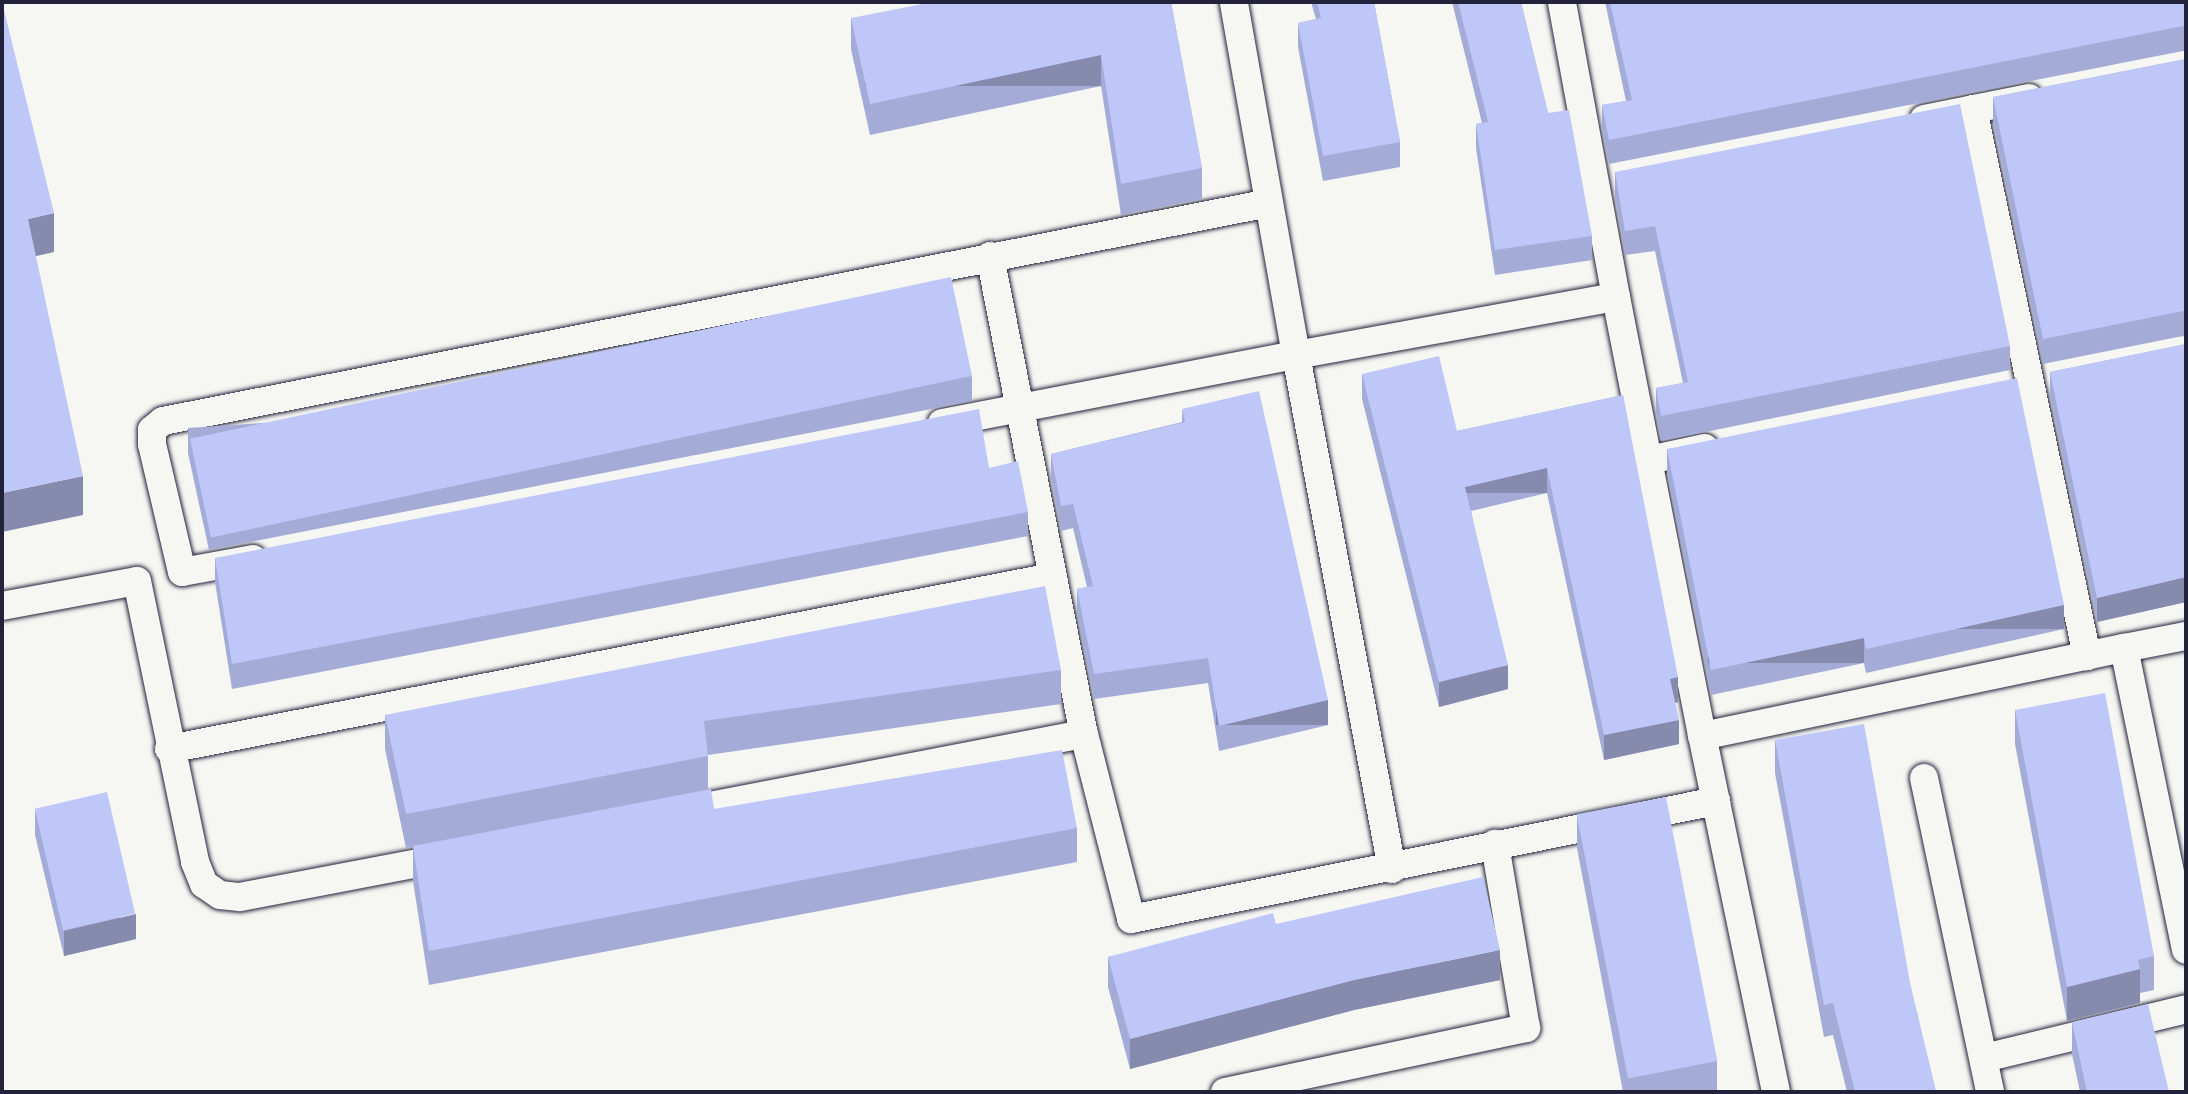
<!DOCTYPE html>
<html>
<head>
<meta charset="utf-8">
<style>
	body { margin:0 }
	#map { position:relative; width:2188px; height:1094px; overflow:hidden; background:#f6f6f2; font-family:Mali,sans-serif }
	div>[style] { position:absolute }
	.roads { filter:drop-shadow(0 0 2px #22223b) drop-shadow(0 0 2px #22223b) }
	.service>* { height:28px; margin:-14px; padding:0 14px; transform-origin:14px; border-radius:14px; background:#f6f6f2 }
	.wall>* { inset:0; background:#a4abd6 }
	.shaded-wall>* { inset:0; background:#868bae; transform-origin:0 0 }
	.building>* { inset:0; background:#bfc7f9; transform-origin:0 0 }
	span { translate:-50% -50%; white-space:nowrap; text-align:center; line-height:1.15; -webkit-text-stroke:5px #f6f6f2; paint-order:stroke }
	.frame { position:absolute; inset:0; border:4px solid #22223b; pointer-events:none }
</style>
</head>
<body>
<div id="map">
	<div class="roads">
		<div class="service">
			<i style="left:1973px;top:109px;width:559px;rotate:78.23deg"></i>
			<i style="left:1924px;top:119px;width:107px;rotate:-11.3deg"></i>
			<i style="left:990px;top:256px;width:487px;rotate:78.9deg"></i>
			<i style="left:1084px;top:734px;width:191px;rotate:75.7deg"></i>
			<i style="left:1131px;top:919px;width:597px;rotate:-11.4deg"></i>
			<i style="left:1616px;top:297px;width:447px;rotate:78.9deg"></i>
			<i style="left:942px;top:423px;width:360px;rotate:-10.9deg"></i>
			<i style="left:1296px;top:355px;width:358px;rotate:-100deg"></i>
			<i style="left:1649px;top:460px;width:57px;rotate:-12.1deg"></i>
			<i style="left:253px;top:559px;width:72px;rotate:169.6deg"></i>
			<i style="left:182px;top:572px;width:131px;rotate:-103.2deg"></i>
			<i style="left:152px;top:444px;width:14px;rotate:-90deg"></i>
			<i style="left:152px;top:430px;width:14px;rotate:-39deg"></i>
			<i style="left:163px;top:421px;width:1127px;rotate:-11.15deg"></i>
			<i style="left:2px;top:606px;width:137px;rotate:-10.5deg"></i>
			<i style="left:137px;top:581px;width:287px;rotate:78.3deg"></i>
			<i style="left:195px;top:862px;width:24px;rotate:68deg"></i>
			<i style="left:204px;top:884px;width:19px;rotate:35deg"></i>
			<i style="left:220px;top:895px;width:20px;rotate:6deg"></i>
			<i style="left:240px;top:897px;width:213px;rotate:-10.8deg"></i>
			<i style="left:2124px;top:648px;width:63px;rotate:-11deg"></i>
			<i style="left:169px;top:749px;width:900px;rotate:-11.02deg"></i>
			<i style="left:1924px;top:778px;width:321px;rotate:78.1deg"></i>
			<i style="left:678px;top:812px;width:413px;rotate:-10.9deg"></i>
			<i style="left:1392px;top:869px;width:523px;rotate:-100.58deg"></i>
			<i style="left:1296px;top:355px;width:325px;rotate:-10.3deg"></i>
			<i style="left:1616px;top:297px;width:300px;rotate:-100.4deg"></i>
			<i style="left:1984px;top:1058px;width:208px;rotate:-13.6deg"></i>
			<i style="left:1225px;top:1092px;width:308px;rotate:-12deg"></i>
			<i style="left:1526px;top:1028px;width:187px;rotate:-99.6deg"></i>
			<i style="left:1776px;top:1092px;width:364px;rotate:-101.7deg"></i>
			<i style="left:1702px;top:736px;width:431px;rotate:-11.8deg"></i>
			<i style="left:2124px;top:648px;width:308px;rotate:78.4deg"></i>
		</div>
	</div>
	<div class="wall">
		<i style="clip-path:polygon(1171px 2px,1202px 168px,1202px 199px,1121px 215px,1101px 86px,870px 135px,851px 49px,851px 18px)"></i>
		<i style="clip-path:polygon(1311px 2px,1374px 2px,1400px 142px,1400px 167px,1323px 181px,1298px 47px,1298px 23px,1316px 19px)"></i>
		<i style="clip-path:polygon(1452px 2px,1521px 2px,1548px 113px,1592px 236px,1592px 260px,1495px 275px,1476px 148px,1476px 124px,1482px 123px)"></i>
		<i style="clip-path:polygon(1605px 2px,2186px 2px,2186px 52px,2183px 51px,1609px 164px,1602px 129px,1602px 105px,1626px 101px)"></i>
		<i style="clip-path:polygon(2186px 59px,2186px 338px,2183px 336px,2043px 364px,1993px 122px,1993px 97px)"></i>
		<i style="clip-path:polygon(1615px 172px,2010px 346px,2010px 370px,1661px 441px,1656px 413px,1656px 388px,1683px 383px,1655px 251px,1625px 255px,1615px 197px)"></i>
		<i style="clip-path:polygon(2186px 344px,2186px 602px,2097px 622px,2050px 396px,2050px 372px)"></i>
		<i style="clip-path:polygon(1362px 374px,1457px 431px,1623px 395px,1678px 702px,1675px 703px,1679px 744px,1604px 760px,1547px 493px,1471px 511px,1508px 689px,1439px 707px,1362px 399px)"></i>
		<i style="clip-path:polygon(972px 376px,972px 401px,209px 550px,188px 453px,188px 428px)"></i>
		<i style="clip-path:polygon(1182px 409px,1328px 725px,1219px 751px,1208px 683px,1094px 699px,1077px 614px,1077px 589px,1087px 587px,1073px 528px,1061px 531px,1051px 478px,1051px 454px,1182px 422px)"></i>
		<i style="clip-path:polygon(1667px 449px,2064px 629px,1866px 673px,1864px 663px,1711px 695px,1667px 473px)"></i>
		<i style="clip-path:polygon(989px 468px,1028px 512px,1028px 536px,232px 689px,215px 582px,215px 558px)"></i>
		<i style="clip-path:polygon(1061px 670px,1061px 704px,708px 755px,708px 790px,714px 809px,1077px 828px,1077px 862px,429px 985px,413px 881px,413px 847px,406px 848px,385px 749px,385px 715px)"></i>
		<i style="clip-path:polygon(2015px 710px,2154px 956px,2154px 990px,2140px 993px,2140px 1003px,2067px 1021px,2015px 744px)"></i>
		<i style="clip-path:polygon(1775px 740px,1911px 988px,1936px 1092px,1847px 1092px,1833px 1035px,1824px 1037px,1775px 773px)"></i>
		<i style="clip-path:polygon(35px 810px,136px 939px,64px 956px,35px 835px)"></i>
		<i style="clip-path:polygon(1577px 814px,1717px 1061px,1717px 1092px,1623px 1092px,1577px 848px)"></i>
		<i style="clip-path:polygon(1276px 924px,1500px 980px,1354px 1010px,1130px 1069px,1108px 987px,1108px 957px)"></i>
		<i style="clip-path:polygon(2072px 1022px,2169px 1092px,2080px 1092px,2072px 1054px)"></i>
	</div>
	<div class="shaded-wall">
		<i style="left:1101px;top:55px;width:31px;height:236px;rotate:90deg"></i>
		<i style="clip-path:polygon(54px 213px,54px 252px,28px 258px,28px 219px)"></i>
		<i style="left:1547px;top:468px;width:25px;height:84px;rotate:90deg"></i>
		<i style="clip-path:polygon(83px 476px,83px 515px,2px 532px,2px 493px)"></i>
		<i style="clip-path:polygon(2186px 577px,2186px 602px,2097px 622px,2097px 598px)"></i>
		<i style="left:2064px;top:605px;width:24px;height:203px;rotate:90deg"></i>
		<i style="left:1864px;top:638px;width:25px;height:156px;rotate:90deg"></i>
		<i style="clip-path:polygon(1508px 665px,1508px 689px,1439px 707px,1439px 682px)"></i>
		<i style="clip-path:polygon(1678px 677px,1678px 702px,1670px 704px,1670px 679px)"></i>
		<i style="left:1328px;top:700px;width:25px;height:112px;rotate:90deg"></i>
		<i style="clip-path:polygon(1679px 720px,1679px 744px,1604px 760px,1604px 735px)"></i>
		<i style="clip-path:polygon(136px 914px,136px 939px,64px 956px,64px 931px)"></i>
		<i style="clip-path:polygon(1500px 950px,1500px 980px,1354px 1010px,1130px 1069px,1130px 1039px,1354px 980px)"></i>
		<i style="clip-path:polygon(2140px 969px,2140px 1003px,2067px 1021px,2067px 987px)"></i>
	</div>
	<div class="building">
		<i style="clip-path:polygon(2px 2px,54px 213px,28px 219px,83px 476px,2px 493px)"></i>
		<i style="clip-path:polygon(933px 2px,1171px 2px,1202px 168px,1121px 184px,1101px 55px,870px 104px,851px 18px)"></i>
		<i style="clip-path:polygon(1317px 2px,1374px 2px,1400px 142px,1323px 156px,1298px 23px,1321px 18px)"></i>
		<i style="clip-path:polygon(1458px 2px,1521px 2px,1548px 113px,1569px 110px,1592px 236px,1495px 250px,1476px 124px,1488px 122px)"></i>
		<i style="clip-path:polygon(1610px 2px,2186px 2px,2186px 27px,2183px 26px,1609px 140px,1602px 105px,1632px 100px)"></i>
		<i style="clip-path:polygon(2186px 59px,2186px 313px,2183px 311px,2043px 339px,1993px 97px)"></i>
		<i style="clip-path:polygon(1960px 104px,2010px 346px,1661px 416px,1656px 388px,1688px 382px,1655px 226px,1625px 231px,1615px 172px)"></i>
		<i style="left:951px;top:277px;width:101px;height:778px;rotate:78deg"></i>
		<i style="clip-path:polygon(2186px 344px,2186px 577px,2097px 598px,2050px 372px)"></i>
		<i style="clip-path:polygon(1439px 356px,1457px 431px,1623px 395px,1678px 677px,1670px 679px,1679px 720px,1604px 735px,1547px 468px,1465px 487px,1508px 665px,1439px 682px,1362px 374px)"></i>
		<i style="clip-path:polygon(2017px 378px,2064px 605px,1866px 649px,1864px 638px,1711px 670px,1667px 449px)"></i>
		<i style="clip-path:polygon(1259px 391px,1328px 700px,1219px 726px,1208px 658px,1094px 674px,1077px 589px,1093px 586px,1073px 504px,1061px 506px,1051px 454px,1185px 422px,1182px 409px)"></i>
		<i style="clip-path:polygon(979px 409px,989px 468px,1018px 461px,1028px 512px,232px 664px,215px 558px)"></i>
		<i style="clip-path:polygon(1045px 586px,1061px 670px,704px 721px,708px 756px,406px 814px,385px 715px)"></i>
		<i style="clip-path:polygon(2105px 693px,2154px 956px,2138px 960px,2140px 969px,2067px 987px,2015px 710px)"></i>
		<i style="clip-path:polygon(1864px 724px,1911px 988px,1936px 1092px,1855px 1092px,1833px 1003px,1824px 1005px,1775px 740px)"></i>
		<i style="clip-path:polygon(1062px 750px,1077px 828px,429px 951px,413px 846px,711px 789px,714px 809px)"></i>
		<i style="left:107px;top:792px;width:125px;height:74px;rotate:77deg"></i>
		<i style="left:1666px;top:797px;width:269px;height:91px;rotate:79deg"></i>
		<i style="clip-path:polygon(1483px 877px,1500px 950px,1354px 980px,1130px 1039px,1108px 957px,1273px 913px,1276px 924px)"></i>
		<i style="clip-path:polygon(2148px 1004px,2169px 1092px,2087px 1092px,2072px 1022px)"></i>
	</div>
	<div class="frame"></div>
</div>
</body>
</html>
